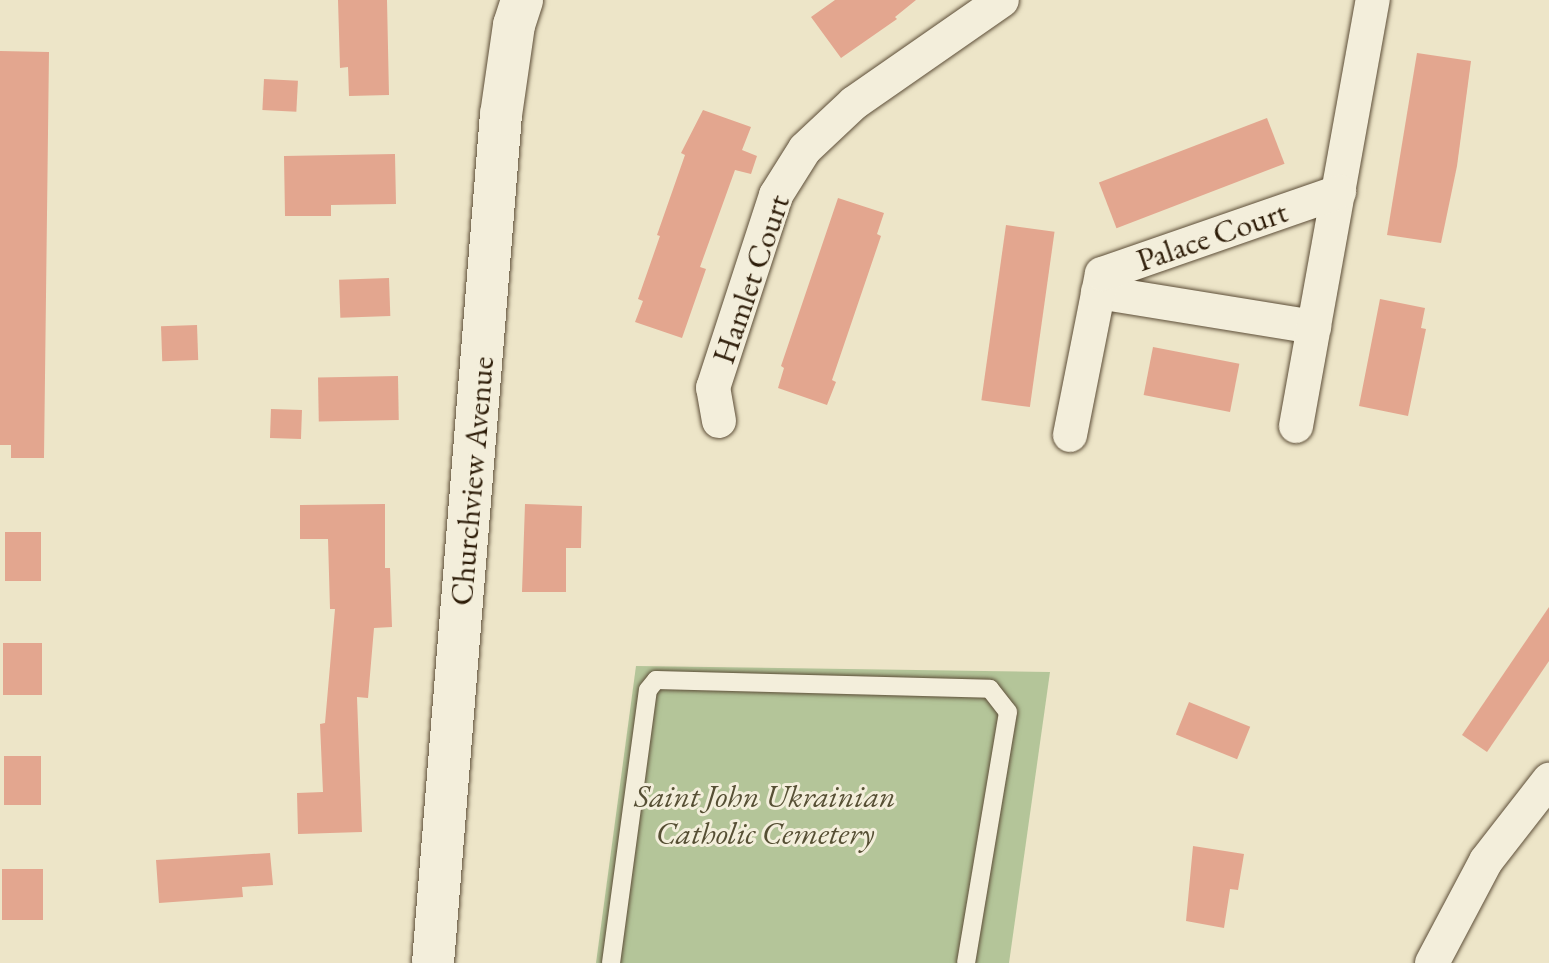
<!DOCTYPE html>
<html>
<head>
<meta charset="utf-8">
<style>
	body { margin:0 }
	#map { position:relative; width:1549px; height:963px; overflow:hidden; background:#ede5c8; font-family:"EB Garamond",serif }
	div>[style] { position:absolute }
	.green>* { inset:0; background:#b4c599 }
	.building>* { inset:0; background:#e3a68f; transform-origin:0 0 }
	.roads { filter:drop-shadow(0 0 2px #5d4e38) drop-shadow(0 0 2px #5d4e38) }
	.service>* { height:18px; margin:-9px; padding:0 9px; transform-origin:9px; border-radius:9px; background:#f3eedb }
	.minor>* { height:34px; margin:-17px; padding:0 17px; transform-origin:17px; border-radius:17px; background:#f3eedb }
	.tertiary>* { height:42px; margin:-21px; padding:0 21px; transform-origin:21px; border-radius:21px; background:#f3eedb }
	span { translate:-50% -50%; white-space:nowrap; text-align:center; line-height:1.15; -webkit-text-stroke:6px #f3eedb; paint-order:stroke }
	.street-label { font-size:32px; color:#2d1c08 }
	.park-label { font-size:32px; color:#564f34; font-style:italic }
</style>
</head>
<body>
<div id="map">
	<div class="green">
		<i style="clip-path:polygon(636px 666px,1050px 672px,1009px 963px,596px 963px)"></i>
	</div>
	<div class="building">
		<i style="clip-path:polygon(338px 0,387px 0,389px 95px,349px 96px,348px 67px,340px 68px)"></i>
		<i style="clip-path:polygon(835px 0,916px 0,895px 17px,897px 19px,841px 58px,811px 17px)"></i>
		<i style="clip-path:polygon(0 51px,49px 52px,44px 458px,11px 458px,11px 445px,0 445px)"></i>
		<i style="clip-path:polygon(1417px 53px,1471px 61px,1457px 166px,1441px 243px,1387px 235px)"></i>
		<i style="left:264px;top:79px;width:34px;height:31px;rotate:3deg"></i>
		<i style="clip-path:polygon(703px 110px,751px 127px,742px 150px,757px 156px,751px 174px,735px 170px,700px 267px,706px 269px,682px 338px,635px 322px,643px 301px,638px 299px,660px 236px,657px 235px,685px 155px,681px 153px)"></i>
		<i style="left:1267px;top:118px;width:49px;height:180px;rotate:69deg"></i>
		<i style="clip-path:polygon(395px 154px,396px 204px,331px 205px,331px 216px,285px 216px,284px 156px)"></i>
		<i style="clip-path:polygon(838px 198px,884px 213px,877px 234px,881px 236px,832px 380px,836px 382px,827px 405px,778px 388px,784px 368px,781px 366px)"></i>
		<i style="left:1006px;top:225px;width:49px;height:177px;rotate:8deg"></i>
		<i style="left:389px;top:278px;width:38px;height:50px;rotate:88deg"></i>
		<i style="clip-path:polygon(1380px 299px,1425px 308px,1421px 328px,1426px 329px,1408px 416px,1359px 406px)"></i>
		<i style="left:197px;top:325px;width:35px;height:36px;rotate:88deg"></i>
		<i style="left:1153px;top:347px;width:88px;height:49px;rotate:11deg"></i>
		<i style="left:398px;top:376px;width:44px;height:80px;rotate:89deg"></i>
		<i style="left:271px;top:409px;width:31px;height:29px;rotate:2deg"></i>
		<i style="clip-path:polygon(385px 504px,385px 568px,390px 568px,392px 627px,374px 628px,368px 698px,357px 697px,362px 832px,298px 834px,297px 793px,323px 792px,320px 724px,325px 723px,335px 609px,330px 609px,328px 539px,300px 539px,300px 505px)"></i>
		<i style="clip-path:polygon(525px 504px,582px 506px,581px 548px,566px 548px,566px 592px,522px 592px)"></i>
		<i style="left:5px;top:532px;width:36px;height:49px"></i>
		<i style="clip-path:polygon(1549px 607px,1549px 661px,1487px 752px,1462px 735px)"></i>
		<i style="left:3px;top:643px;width:39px;height:52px"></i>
		<i style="left:1189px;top:702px;width:66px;height:35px;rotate:22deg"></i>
		<i style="left:4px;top:756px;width:37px;height:49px"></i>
		<i style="clip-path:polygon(1193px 846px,1244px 854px,1238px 890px,1230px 889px,1224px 928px,1186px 921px)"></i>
		<i style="clip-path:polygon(270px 853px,273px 885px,242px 887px,243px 897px,159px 903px,156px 860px)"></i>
		<i style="left:2px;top:869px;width:41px;height:51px"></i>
	</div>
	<div class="roads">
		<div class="service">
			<i style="left:611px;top:963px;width:275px;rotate:-82.3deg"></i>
			<i style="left:648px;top:690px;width:13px;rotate:-51deg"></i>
			<i style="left:656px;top:680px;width:334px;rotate:1.5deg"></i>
			<i style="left:990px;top:689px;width:29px;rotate:52deg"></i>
			<i style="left:1008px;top:712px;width:254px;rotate:99.5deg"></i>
		</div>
		<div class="minor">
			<i style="left:1098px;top:292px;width:219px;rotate:9.2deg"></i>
			<i style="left:719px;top:421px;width:34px;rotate:-100deg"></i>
			<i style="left:713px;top:388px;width:203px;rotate:-71.9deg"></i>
			<i style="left:776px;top:195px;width:54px;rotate:-57.8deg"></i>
			<i style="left:805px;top:149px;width:67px;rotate:-43.2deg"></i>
			<i style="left:854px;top:103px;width:180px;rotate:-34.8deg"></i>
			<i style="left:1296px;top:426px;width:433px;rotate:-79.8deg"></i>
			<i style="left:1070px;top:435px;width:164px;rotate:-78.8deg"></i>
			<i style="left:1102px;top:274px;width:251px;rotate:-19.1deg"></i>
			<i style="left:1432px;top:963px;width:115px;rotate:-62.1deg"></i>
			<i style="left:1486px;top:861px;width:103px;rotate:-52.1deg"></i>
		</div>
		<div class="tertiary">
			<i style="left:433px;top:963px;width:851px;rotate:-85.42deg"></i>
			<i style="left:501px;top:115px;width:91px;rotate:-81.8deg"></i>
			<i style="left:514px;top:25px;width:26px;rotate:-72deg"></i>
		</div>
	</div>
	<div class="street-label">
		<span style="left:1212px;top:236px;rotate:-19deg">Palace Court</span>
		<span style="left:751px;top:279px;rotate:-71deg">Hamlet Court</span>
		<span style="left:472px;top:481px;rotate:-85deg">Churchview Avenue</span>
	</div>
	<div class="park-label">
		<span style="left:765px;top:815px">Saint John Ukrainian<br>Catholic Cemetery</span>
	</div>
</div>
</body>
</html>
